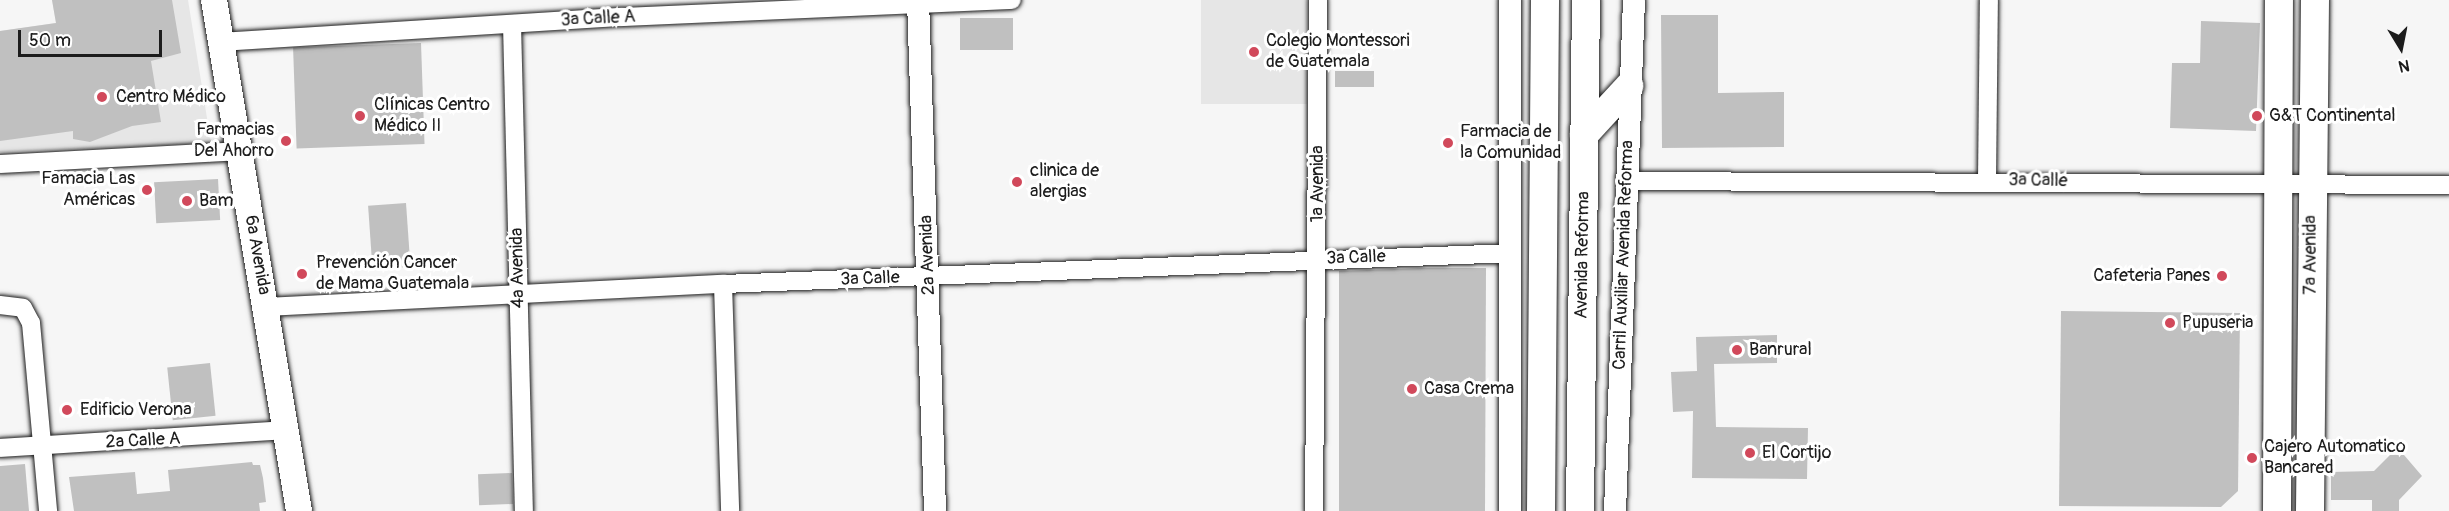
<!DOCTYPE html>
<html>
<head>
<meta charset="utf-8">
<style>
	body { margin:0 }
	#map { position:relative; width:2449px; height:511px; overflow:hidden; background:#f6f6f6; font-family:Pangolin,sans-serif }
	div>[style] { position:absolute }
	.built>* { inset:0; background:#e6e6e6; transform-origin:0 0 }
	.building>* { inset:0; background:#c0c0c0; transform-origin:0 0 }
	.roads { filter:drop-shadow(0 0 2px #1c1c1c) drop-shadow(0 0 2px #1c1c1c) }
	.minor>* { height:18px; margin:-9px; padding:0 9px; transform-origin:9px; border-radius:9px; background:#fff }
	.tertiary>* { height:22px; margin:-11px; padding:0 11px; transform-origin:11px; border-radius:11px; background:#fff }
	.secondary>* { height:26px; margin:-13px; padding:0 13px; transform-origin:13px; border-radius:13px; background:#fff }
	.primary>* { height:28px; margin:-14px; padding:0 14px; transform-origin:14px; border-radius:14px; background:#fff }
	.dots>* { width:16px; height:16px; translate:-50% -50%; box-sizing:border-box; border:3px solid #fff; border-radius:50% }
	span { translate:-50% -50%; white-space:nowrap; text-align:center; line-height:1.15; -webkit-text-stroke:6px #fff; paint-order:stroke }
	.street-label { font-size:18px; color:#1c1c1c }
	.poi-label { font-size:18px; color:#1c1c1c }
	.left { translate:0 -50%; text-align:left }
	.right { translate:-100% -50%; text-align:right }
	.north { position:absolute; left:2371px; top:18px; width:60px; height:60px; -webkit-text-stroke:4px #fff; paint-order:stroke; rotate:170deg; font-size:16px; font-weight:700; line-height:24px; text-align:center; color:#1c1c1c }
	.north::after { content:''; display:block; margin:auto; width:21px; height:27px; background:#1c1c1c; clip-path:polygon(50% 0,100% 100%,50% 72%,0 100%) }
	.scale { position:absolute; left:18px; top:30px; width:144px; height:27px; box-sizing:border-box; border:3px solid #1c1c1c; border-top:0; padding-left:8px; font-size:18px; line-height:21px; white-space:nowrap; color:#1c1c1c; -webkit-text-stroke:4px #fff; paint-order:stroke }
</style>
</head>
<body>
<div id="map">
	<div class="built">
		<i style="clip-path:polygon(52px 0,188px 0,211px 143px,0 152px,0 31px,56px 23px)"></i>
		<i style="left:1201px;top:0;width:106px;height:104px"></i>
	</div>
	<div class="building">
		<i style="clip-path:polygon(52px 0,172px 0,181px 53px,151px 61px,161px 122px,132px 126px,90px 142px,73px 139px,73px 131px,0 141px,0 31px,56px 23px)"></i>
		<i style="clip-path:polygon(1661px 15px,1718px 15px,1718px 93px,1784px 92px,1784px 147px,1662px 148px)"></i>
		<i style="left:1013px;top:18px;width:32px;height:53px;rotate:90deg"></i>
		<i style="clip-path:polygon(2201px 21px,2260px 23px,2256px 131px,2170px 128px,2172px 63px,2200px 63px)"></i>
		<i style="left:421px;top:43px;width:101px;height:128px;rotate:88deg"></i>
		<i style="left:1335px;top:71px;width:39px;height:16px"></i>
		<i style="left:218px;top:179px;width:41px;height:64px;rotate:87deg"></i>
		<i style="left:406px;top:203px;width:64px;height:38px;rotate:86deg"></i>
		<i style="clip-path:polygon(1422px 268px,1486px 268px,1485px 511px,1339px 511px,1339px 271px)"></i>
		<i style="clip-path:polygon(2061px 311px,2240px 313px,2238px 491px,2221px 507px,2059px 506px)"></i>
		<i style="clip-path:polygon(1777px 335px,1777px 363px,1714px 364px,1716px 427px,1808px 428px,1807px 479px,1692px 478px,1693px 411px,1673px 412px,1671px 372px,1697px 371px,1696px 337px)"></i>
		<i style="left:210px;top:363px;width:53px;height:43px;rotate:84deg"></i>
		<i style="clip-path:polygon(2390px 455px,2404px 455px,2422px 476px,2399px 500px,2399px 511px,2372px 511px,2372px 500px,2331px 500px,2331px 472px,2374px 471px)"></i>
		<i style="clip-path:polygon(252px 462px,253px 465px,260px 465px,263px 478px,266px 502px,259px 503px,260px 511px,74px 511px,69px 477px,135px 472px,137px 494px,170px 491px,168px 470px)"></i>
		<i style="clip-path:polygon(25px 464px,29px 511px,0 511px,0 466px)"></i>
		<i style="left:512px;top:473px;width:31px;height:34px;rotate:88deg"></i>
	</div>
	<div class="roads">
		<div class="minor">
			<i style="left:512px;top:24px;width:487px;rotate:88.6deg"></i>
			<i style="left:221px;top:42px;width:401px;rotate:-3.6deg"></i>
			<i style="left:621px;top:17px;width:391px;rotate:-2.5deg"></i>
			<i style="left:0;top:164px;width:238px;rotate:-3.1deg"></i>
			<i style="left:1628px;top:181px;width:821px;rotate:0.28deg"></i>
			<i style="left:1987px;top:181px;width:181px;rotate:-89.4deg"></i>
			<i style="left:723px;top:284px;width:227px;rotate:88.2deg"></i>
			<i style="left:0;top:305px;width:23px;rotate:7deg"></i>
			<i style="left:23px;top:308px;width:17px;rotate:62deg"></i>
			<i style="left:31px;top:323px;width:189px;rotate:84.8deg"></i>
			<i style="left:265px;top:307px;width:459px;rotate:-2.9deg"></i>
			<i style="left:723px;top:284px;width:789px;rotate:-2.25deg"></i>
			<i style="left:0;top:448px;width:287px;rotate:-3.6deg"></i>
			<i style="left:1314px;top:511px;width:511px;rotate:-89.55deg"></i>
		</div>
		<div class="tertiary">
			<i style="left:918px;top:0;width:511px;rotate:88.09deg"></i>
			<i style="left:1510px;top:0;width:511px;rotate:90deg"></i>
			<i style="left:1615px;top:511px;width:511px;rotate:-87.87deg"></i>
		</div>
		<div class="secondary">
			<i style="left:214px;top:0;width:518px;rotate:80.56deg"></i>
		</div>
		<div class="primary">
			<i style="left:1584px;top:135px;width:67px;rotate:-47.4deg"></i>
			<i style="left:1541px;top:511px;width:511px;rotate:-89.55deg"></i>
			<i style="left:1580px;top:511px;width:511px;rotate:-89.33deg"></i>
			<i style="left:2277px;top:511px;width:511px;rotate:-89.78deg"></i>
			<i style="left:2310px;top:511px;width:511px;rotate:-89.44deg"></i>
		</div>
	</div>
	<div class="dots">
		<i style="left:1254px;top:52px;background:#d1495b"></i>
		<i style="left:102px;top:97px;background:#d1495b"></i>
		<i style="left:360px;top:116px;background:#d1495b"></i>
		<i style="left:2257px;top:116px;background:#d1495b"></i>
		<i style="left:286px;top:141px;background:#d1495b"></i>
		<i style="left:1448px;top:143px;background:#d1495b"></i>
		<i style="left:1017px;top:182px;background:#d1495b"></i>
		<i style="left:147px;top:190px;background:#d1495b"></i>
		<i style="left:187px;top:201px;background:#d1495b"></i>
		<i style="left:302px;top:274px;background:#d1495b"></i>
		<i style="left:2222px;top:276px;background:#d1495b"></i>
		<i style="left:2170px;top:323px;background:#d1495b"></i>
		<i style="left:1737px;top:350px;background:#d1495b"></i>
		<i style="left:1412px;top:389px;background:#d1495b"></i>
		<i style="left:67px;top:410px;background:#d1495b"></i>
		<i style="left:1750px;top:453px;background:#d1495b"></i>
		<i style="left:2252px;top:458px;background:#d1495b"></i>
	</div>
	<div class="street-label">
		<span style="left:598px;top:19px;rotate:-3deg">3a Calle A</span>
		<span style="left:2038px;top:181px;rotate:1deg">3a Calle</span>
		<span style="left:1318px;top:184px;rotate:-90deg">1a Avenida</span>
		<span style="left:257px;top:255px;rotate:80deg">6a Avenida</span>
		<span style="left:928px;top:255px;rotate:-92deg">2a Avenida</span>
		<span style="left:1583px;top:255px;rotate:-89deg">Avenida Reforma</span>
		<span style="left:1624px;top:255px;rotate:-88deg">Carril Auxiliar Avenida Reforma</span>
		<span style="left:2311px;top:255px;rotate:-90deg">7a Avenida</span>
		<span style="left:1356px;top:258px;rotate:-2deg">3a Calle</span>
		<span style="left:518px;top:268px;rotate:-91deg">4a Avenida</span>
		<span style="left:870px;top:279px;rotate:-2deg">3a Calle</span>
		<span style="left:143px;top:441px;rotate:-3deg">2a Calle A</span>
	</div>
	<div class="poi-label">
		<span class="left" style="left:1266px;top:52px">Colegio Montessori<br>de Guatemala</span>
		<span class="left" style="left:116px;top:97px">Centro Médico</span>
		<span class="left" style="left:374px;top:116px">Clínicas Centro<br>Médico II</span>
		<span class="left" style="left:2269px;top:116px">G&amp;T Continental</span>
		<span class="right" style="left:274px;top:141px">Farmacias<br>Del Ahorro</span>
		<span class="left" style="left:1460px;top:143px">Farmacia de<br>la Comunidad</span>
		<span class="left" style="left:1030px;top:182px">clinica de<br>alergias</span>
		<span class="right" style="left:135px;top:190px">Famacia Las<br>Américas</span>
		<span class="left" style="left:199px;top:201px">Bam</span>
		<span class="left" style="left:316px;top:274px">Prevención Cancer<br>de Mama Guatemala</span>
		<span class="right" style="left:2210px;top:276px">Cafeteria Panes</span>
		<span class="left" style="left:2182px;top:323px">Pupuseria</span>
		<span class="left" style="left:1749px;top:350px">Banrural</span>
		<span class="left" style="left:1424px;top:389px">Casa Crema</span>
		<span class="left" style="left:80px;top:410px">Edificio Verona</span>
		<span class="left" style="left:2264px;top:458px">Cajero Automatico<br>Bancared</span>
		<span class="left" style="left:1762px;top:453px">El Cortijo</span>
	</div>
	<div class="north">N</div>
	<div class="scale">50 m</div>
</div>
</body>
</html>
